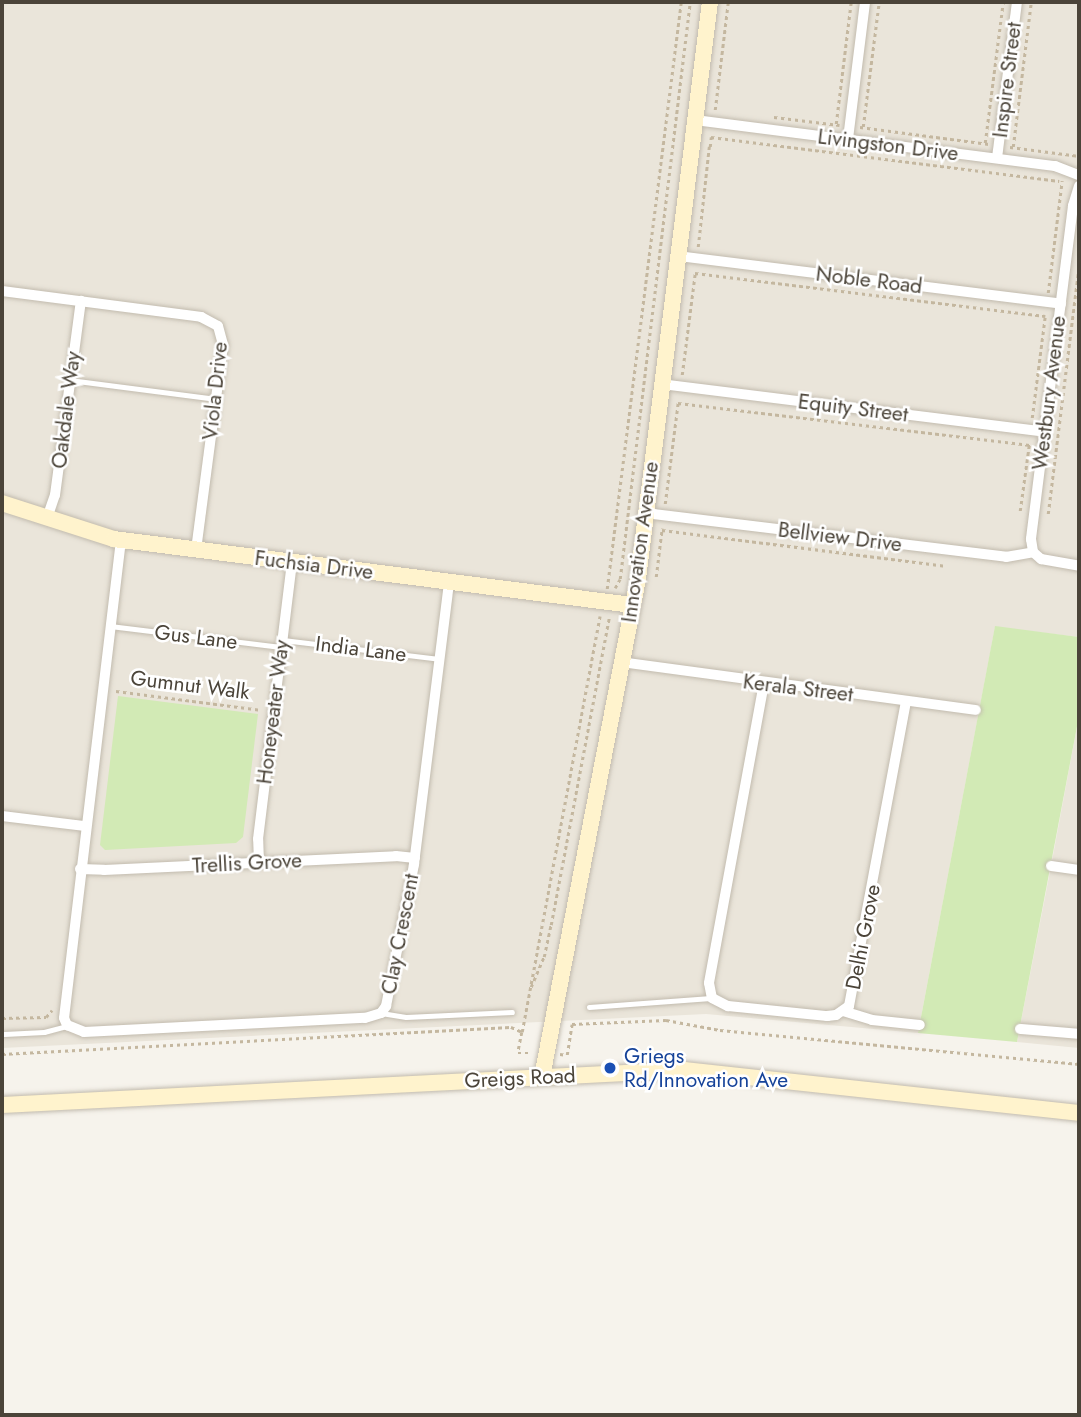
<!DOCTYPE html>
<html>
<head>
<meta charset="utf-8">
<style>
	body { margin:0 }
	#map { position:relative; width:1081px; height:1417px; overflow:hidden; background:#f6f3ec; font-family:Jost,sans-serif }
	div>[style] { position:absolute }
	.residential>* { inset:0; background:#eae5da }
	.green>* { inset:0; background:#d2eab5 }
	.path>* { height:2.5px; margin-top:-1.25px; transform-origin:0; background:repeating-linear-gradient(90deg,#c4b79f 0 3.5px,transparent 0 7px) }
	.roads { filter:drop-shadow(0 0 2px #c2bbae) drop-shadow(0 0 2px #c2bbae) }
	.lane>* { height:5px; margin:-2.5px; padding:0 2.5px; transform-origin:2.5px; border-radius:2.5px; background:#fff }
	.street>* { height:10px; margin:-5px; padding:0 5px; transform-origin:5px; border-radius:5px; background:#fff }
	.secondary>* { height:16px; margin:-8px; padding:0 8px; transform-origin:8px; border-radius:8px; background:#fff3cd }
	.dots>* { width:19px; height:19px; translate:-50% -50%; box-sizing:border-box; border:4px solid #fff; border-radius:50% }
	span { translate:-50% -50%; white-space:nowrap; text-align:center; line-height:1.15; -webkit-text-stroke:5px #fff; paint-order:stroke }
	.street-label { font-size:21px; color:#4b4439 }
	.transit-label { font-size:21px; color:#164399 }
	.left { translate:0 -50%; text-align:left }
	.frame { position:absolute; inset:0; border:4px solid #4b4439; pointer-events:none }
</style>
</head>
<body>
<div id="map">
	<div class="residential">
		<i style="clip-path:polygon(2px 2px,1079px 2px,1079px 637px,995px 627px,918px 1033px,706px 1014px,2px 1048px)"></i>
		<i style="clip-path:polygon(1079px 716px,1079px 1048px,1017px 1042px,1051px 866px)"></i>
	</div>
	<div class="green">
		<i style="clip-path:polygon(995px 626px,1079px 637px,1079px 716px,1017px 1042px,918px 1033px)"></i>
		<i style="clip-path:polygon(118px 696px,258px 714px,243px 837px,236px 843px,105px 850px,100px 845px)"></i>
	</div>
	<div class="path">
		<i style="left:715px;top:110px;width:109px;rotate:-83.1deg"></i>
		<i style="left:774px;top:117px;width:66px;rotate:6.9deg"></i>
		<i style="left:836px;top:124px;width:123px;rotate:-83deg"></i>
		<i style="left:860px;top:127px;width:130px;rotate:7.5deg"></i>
		<i style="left:863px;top:127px;width:126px;rotate:-82.7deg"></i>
		<i style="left:985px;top:143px;width:142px;rotate:-82.7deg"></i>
		<i style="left:710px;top:147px;width:10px;rotate:-84deg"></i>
		<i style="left:711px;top:137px;width:351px;rotate:7.2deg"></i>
		<i style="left:1010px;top:147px;width:70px;rotate:7.4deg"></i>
		<i style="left:1013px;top:147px;width:146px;rotate:-82.9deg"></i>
		<i style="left:698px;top:247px;width:101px;rotate:-83.7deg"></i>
		<i style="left:695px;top:273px;width:353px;rotate:7deg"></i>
		<i style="left:1048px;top:293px;width:113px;rotate:-82.9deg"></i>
		<i style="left:682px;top:375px;width:102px;rotate:-82.7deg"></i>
		<i style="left:1032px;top:418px;width:103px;rotate:-82.7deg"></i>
		<i style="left:665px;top:504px;width:102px;rotate:-82.7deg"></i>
		<i style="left:678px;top:403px;width:354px;rotate:6.8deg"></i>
		<i style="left:1020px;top:511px;width:67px;rotate:-82.2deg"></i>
		<i style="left:1048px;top:514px;width:251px;rotate:-82.9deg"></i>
		<i style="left:662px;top:530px;width:285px;rotate:7.2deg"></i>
		<i style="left:656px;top:577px;width:49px;rotate:-83deg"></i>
		<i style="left:615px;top:588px;width:10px;rotate:-61deg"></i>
		<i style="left:620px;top:579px;width:581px;rotate:-83.08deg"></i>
		<i style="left:607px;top:589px;width:592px;rotate:-82.81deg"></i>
		<i style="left:116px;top:691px;width:147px;rotate:7.4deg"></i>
		<i style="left:531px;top:987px;width:33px;rotate:-67deg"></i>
		<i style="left:544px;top:957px;width:33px;rotate:-78deg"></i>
		<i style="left:551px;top:925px;width:312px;rotate:-79.3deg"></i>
		<i style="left:2px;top:1018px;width:44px;rotate:-1.3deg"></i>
		<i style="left:46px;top:1017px;width:9px;rotate:-49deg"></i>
		<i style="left:522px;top:1032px;width:21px;rotate:101deg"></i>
		<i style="left:518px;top:1053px;width:14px"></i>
		<i style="left:2px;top:1054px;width:510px;rotate:-3.04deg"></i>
		<i style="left:511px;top:1027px;width:12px;rotate:24deg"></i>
		<i style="left:522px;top:1032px;width:423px;rotate:-79.4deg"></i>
		<i style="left:560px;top:1054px;width:7px;rotate:8deg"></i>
		<i style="left:567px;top:1055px;width:31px;rotate:-81deg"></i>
		<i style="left:572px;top:1024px;width:94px;rotate:-2.4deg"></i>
		<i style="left:666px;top:1020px;width:55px;rotate:10.5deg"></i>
		<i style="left:720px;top:1030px;width:361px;rotate:5.4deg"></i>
	</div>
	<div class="roads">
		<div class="lane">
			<i style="left:70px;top:380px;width:147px;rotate:7.4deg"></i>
			<i style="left:110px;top:626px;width:172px;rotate:7deg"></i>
			<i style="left:283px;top:640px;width:157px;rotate:6.9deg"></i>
			<i style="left:589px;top:1007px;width:122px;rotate:-4.2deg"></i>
			<i style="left:381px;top:1013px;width:25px;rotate:9deg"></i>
			<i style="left:406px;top:1017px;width:106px;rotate:-2.7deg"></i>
			<i style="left:4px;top:1034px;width:40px;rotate:-2.9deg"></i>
			<i style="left:44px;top:1032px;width:23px;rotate:-15deg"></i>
		</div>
		<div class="street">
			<i style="left:695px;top:120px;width:363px;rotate:7.3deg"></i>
			<i style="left:1055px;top:166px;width:26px;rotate:21deg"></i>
			<i style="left:848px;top:139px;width:138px;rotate:-82.9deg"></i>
			<i style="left:997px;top:158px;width:157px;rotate:-82.7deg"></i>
			<i style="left:1079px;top:186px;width:21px;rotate:107deg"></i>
			<i style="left:1073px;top:206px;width:336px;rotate:97.2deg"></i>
			<i style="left:1031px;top:539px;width:13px;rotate:81deg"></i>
			<i style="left:1033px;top:552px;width:11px;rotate:41deg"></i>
			<i style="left:1041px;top:559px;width:39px;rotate:10deg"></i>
			<i style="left:678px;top:256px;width:386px;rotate:7.1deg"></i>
			<i style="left:2px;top:291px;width:201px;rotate:7.4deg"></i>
			<i style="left:201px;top:317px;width:19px;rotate:28deg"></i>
			<i style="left:218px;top:326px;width:20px;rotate:75deg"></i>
			<i style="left:223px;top:345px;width:207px;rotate:97.5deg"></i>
			<i style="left:661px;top:384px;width:386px;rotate:7.1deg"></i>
			<i style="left:645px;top:513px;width:364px;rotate:6.9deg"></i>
			<i style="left:1006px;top:557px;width:27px;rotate:-10deg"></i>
			<i style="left:47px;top:518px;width:24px;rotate:-71deg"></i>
			<i style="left:55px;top:495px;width:196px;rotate:-82.4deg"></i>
			<i style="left:121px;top:540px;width:481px;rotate:96.8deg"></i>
			<i style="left:64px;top:1018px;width:8px;rotate:67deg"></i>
			<i style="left:67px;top:1025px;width:18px;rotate:22deg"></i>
			<i style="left:84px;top:1032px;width:281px;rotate:-2.9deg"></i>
			<i style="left:365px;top:1018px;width:17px;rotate:-17deg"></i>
			<i style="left:381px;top:1013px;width:9px;rotate:-54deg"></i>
			<i style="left:386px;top:1006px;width:145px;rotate:-78.8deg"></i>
			<i style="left:414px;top:864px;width:284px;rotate:-82.9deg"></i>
			<i style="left:621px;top:662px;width:358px;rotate:7.7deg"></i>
			<i style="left:764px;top:683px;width:305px;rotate:100.4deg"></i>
			<i style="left:709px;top:983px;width:15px;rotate:79deg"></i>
			<i style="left:712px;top:998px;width:18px;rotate:27deg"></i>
			<i style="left:728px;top:1006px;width:100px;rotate:5.8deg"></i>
			<i style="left:827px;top:1016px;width:9px;rotate:-6deg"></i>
			<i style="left:836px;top:1015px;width:16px;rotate:-35deg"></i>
			<i style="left:849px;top:1006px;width:310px;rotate:-79.4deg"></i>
			<i style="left:2px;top:816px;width:84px;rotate:6.9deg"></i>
			<i style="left:259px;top:863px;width:24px;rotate:-92deg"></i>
			<i style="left:258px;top:839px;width:279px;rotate:-83deg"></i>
			<i style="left:1051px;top:866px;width:28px;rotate:8deg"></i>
			<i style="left:80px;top:869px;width:24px;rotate:2deg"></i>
			<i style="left:104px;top:870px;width:292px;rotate:-2.7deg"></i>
			<i style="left:396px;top:856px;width:19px;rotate:6deg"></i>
			<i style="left:843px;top:1011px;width:30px;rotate:17deg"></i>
			<i style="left:872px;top:1020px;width:48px;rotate:5.9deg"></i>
			<i style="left:1020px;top:1029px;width:59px;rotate:4.8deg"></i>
		</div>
		<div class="secondary">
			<i style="left:2px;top:503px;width:118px;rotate:17.8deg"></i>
			<i style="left:114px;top:539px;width:522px;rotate:7.26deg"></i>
			<i style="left:542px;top:1077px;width:507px;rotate:-79.09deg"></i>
			<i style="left:638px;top:579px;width:581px;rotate:-82.89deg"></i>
			<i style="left:2px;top:1105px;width:683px;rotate:-2.94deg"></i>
			<i style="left:684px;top:1070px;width:397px;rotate:6.2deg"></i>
		</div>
	</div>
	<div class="dots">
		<i style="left:610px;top:1068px;background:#1a4fb4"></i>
	</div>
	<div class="street-label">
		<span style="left:1007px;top:80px;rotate:-83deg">Inspire Street</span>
		<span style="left:888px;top:145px;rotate:7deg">Livingston Drive</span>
		<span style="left:869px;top:280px;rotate:7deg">Noble Road</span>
		<span style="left:215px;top:391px;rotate:-84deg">Viola Drive</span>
		<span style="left:1049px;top:393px;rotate:-83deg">Westbury Avenue</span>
		<span style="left:853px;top:408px;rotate:7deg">Equity Street</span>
		<span style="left:66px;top:410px;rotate:-83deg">Oakdale Way</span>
		<span style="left:840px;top:537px;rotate:7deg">Bellview Drive</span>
		<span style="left:640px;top:542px;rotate:-82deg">Innovation Avenue</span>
		<span style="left:314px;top:565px;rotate:7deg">Fuchsia Drive</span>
		<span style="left:196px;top:637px;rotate:7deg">Gus Lane</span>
		<span style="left:361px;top:649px;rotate:7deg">India Lane</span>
		<span style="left:190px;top:685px;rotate:7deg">Gumnut Walk</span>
		<span style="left:798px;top:688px;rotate:7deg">Kerala Street</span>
		<span style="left:273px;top:712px;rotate:-83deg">Honeyeater Way</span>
		<span style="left:247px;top:863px;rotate:-3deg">Trellis Grove</span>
		<span style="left:400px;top:934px;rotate:-79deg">Clay Crescent</span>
		<span style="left:863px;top:937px;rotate:-79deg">Delhi Grove</span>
		<span style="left:520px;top:1078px;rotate:-3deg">Greigs Road</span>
	</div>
	<div class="transit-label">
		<span class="left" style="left:624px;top:1068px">Griegs<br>Rd/Innovation Ave</span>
	</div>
	<div class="frame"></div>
</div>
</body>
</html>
